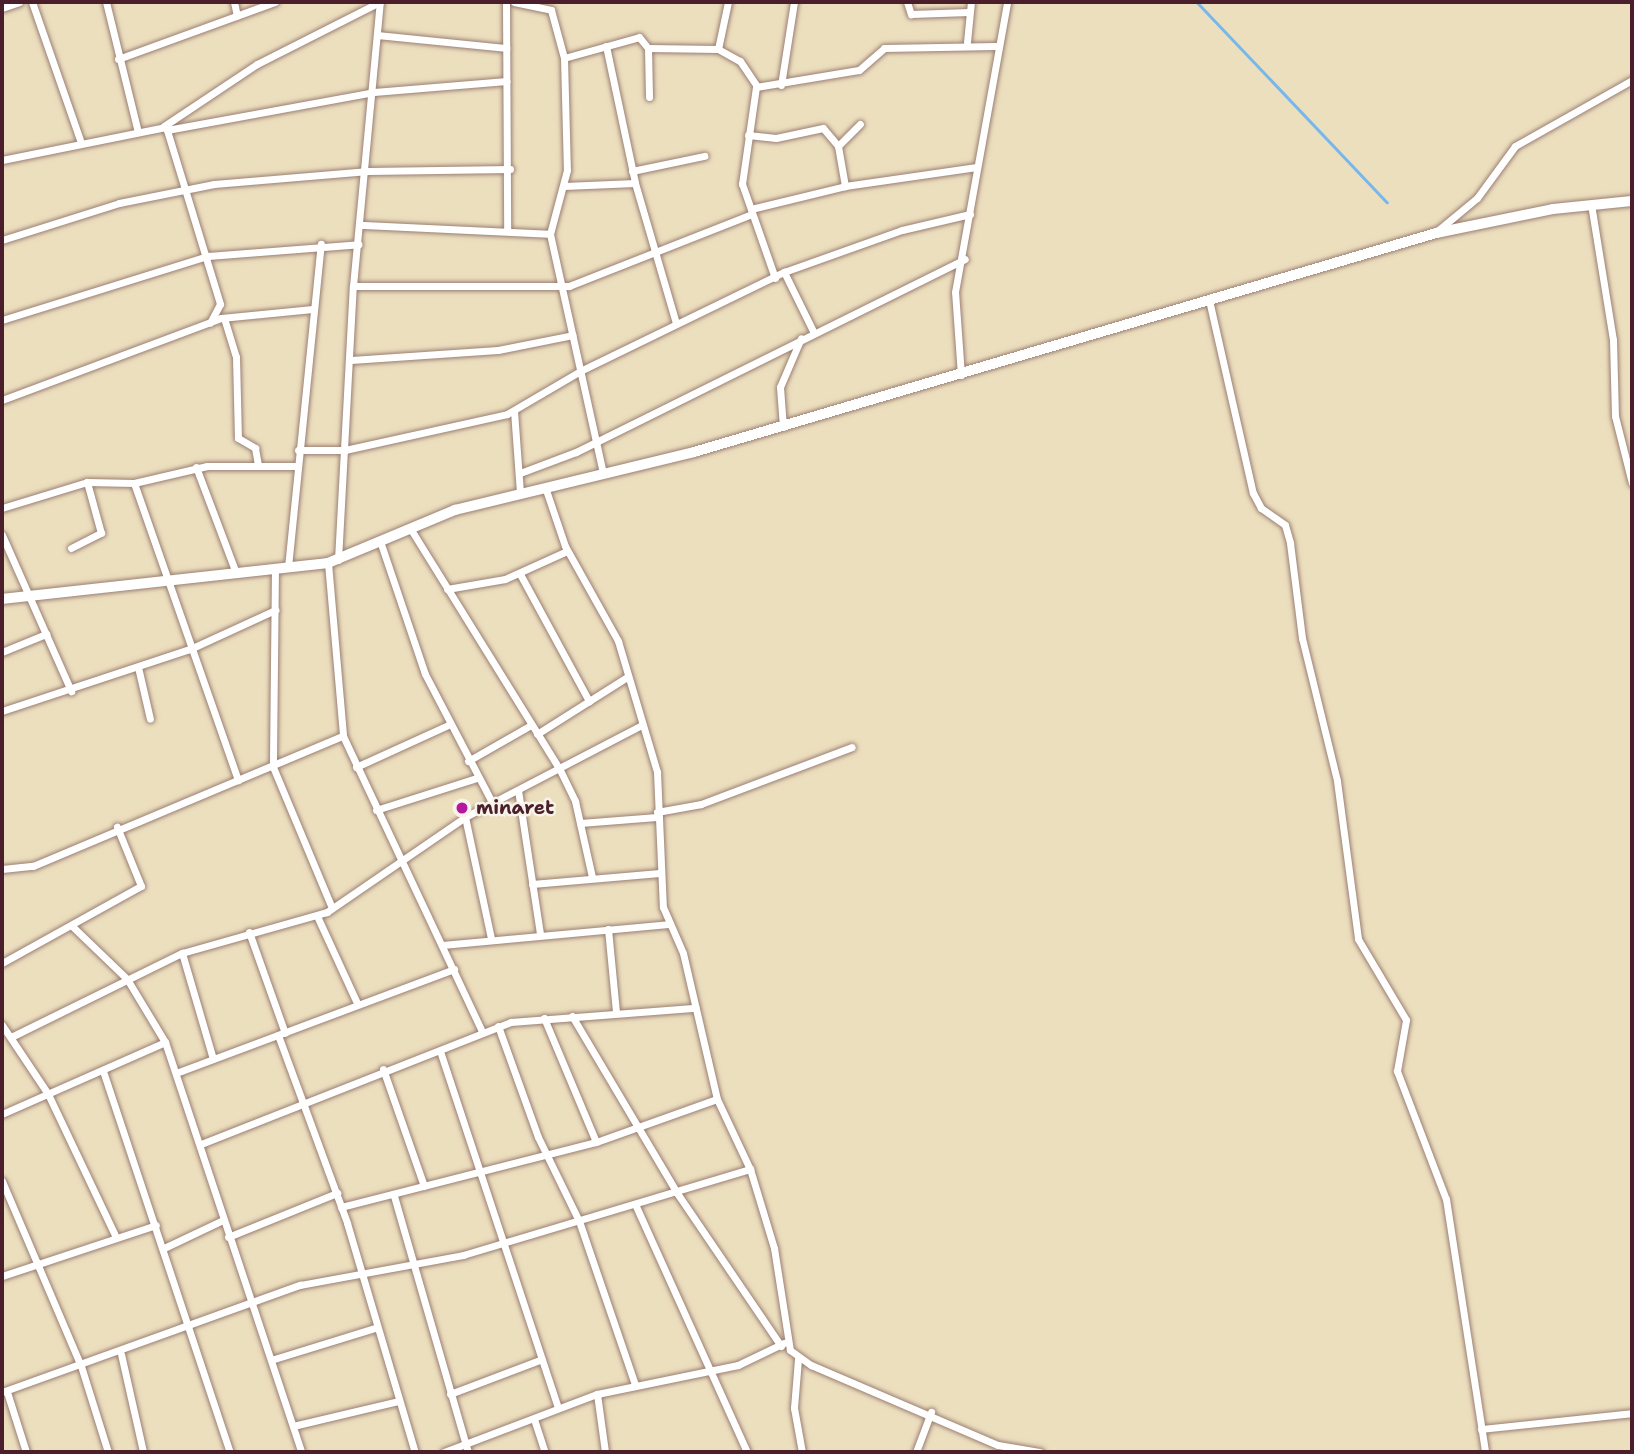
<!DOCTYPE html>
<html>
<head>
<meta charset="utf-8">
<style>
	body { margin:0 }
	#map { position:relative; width:1634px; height:1454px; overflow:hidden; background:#ecdfbe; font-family:"Shantell Sans",sans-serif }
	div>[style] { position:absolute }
	.stream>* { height:2.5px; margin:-1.25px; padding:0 1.25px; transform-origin:1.25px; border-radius:1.25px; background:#78b7ec }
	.roads { filter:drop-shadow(0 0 2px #9b7f74) drop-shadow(0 0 2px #9b7f74) }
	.minor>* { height:7px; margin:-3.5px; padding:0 3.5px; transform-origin:3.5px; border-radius:3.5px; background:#fff }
	.tertiary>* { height:10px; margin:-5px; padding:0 5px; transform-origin:5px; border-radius:5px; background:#fff }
	.dots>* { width:19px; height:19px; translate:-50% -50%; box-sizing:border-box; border:4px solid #f7f3e8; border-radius:50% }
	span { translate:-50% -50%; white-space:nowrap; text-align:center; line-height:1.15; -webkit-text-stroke:5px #f7f3e8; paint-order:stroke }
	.poi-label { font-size:19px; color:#4a1f2b; font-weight:700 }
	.left { translate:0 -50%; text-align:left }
	.frame { position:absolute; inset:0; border:4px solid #4a1f2b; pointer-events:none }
</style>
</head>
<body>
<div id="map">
	<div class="stream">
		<i style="left:1197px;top:2px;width:276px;rotate:46.5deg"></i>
	</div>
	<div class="roads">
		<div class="minor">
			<i style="left:32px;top:2px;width:146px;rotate:70.8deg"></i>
			<i style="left:106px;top:2px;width:134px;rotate:76.2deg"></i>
			<i style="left:234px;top:2px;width:14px;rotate:78deg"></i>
			<i style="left:506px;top:2px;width:229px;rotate:89.7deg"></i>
			<i style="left:514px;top:2px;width:38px;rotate:12deg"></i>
			<i style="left:551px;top:10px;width:50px;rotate:74.8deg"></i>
			<i style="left:564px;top:58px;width:112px;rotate:88.5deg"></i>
			<i style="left:567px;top:170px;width:66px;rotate:104.9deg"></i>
			<i style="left:550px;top:234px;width:246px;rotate:77.5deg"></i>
			<i style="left:907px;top:2px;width:13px;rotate:72deg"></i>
			<i style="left:911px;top:14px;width:58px;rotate:-2deg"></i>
			<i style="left:2px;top:8px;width:18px;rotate:-19deg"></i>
			<i style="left:378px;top:35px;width:129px;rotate:5.8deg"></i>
			<i style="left:967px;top:42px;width:40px;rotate:-84.3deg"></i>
			<i style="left:606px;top:46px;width:140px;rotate:78deg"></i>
			<i style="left:635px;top:183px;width:146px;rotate:73.7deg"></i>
			<i style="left:648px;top:48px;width:70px;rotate:0.8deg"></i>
			<i style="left:718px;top:49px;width:25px;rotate:29deg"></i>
			<i style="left:740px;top:61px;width:30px;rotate:56deg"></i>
			<i style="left:718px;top:49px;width:48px;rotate:-78deg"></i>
			<i style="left:564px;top:58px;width:78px;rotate:-15.6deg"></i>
			<i style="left:639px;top:37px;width:14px;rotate:51deg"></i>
			<i style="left:648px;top:48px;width:49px;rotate:88.8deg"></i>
			<i style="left:118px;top:59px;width:167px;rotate:-20deg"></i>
			<i style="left:781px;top:85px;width:84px;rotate:-81.1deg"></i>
			<i style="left:164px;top:126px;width:112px;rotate:-33.7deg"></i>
			<i style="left:257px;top:64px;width:138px;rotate:-26.8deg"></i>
			<i style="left:167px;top:130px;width:210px;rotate:-10.4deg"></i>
			<i style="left:374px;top:92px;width:133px;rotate:-4.7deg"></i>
			<i style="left:748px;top:135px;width:28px;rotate:6deg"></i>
			<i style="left:776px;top:138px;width:48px;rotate:-12deg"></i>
			<i style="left:823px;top:128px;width:23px;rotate:50deg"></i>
			<i style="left:838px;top:146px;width:41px;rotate:80.1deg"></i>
			<i style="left:838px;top:146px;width:31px;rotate:-45deg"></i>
			<i style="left:2px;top:160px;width:167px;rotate:-11.4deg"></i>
			<i style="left:166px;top:127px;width:185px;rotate:73deg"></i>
			<i style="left:220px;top:304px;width:21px;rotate:118deg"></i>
			<i style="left:632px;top:171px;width:74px;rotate:-11.8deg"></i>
			<i style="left:564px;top:186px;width:71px;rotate:-2.4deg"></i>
			<i style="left:1591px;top:204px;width:138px;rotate:80.8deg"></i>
			<i style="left:1613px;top:340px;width:76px;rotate:88.5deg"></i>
			<i style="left:1615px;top:416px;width:69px;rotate:75.8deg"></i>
			<i style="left:751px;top:209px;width:97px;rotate:-13.7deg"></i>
			<i style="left:845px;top:186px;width:133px;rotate:-8.2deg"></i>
			<i style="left:362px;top:225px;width:188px;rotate:2.7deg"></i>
			<i style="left:1436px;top:232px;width:53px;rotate:-39.7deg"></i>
			<i style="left:1477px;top:198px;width:64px;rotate:-53.8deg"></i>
			<i style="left:1515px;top:146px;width:134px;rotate:-29.4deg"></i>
			<i style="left:2px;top:240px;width:123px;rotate:-17.5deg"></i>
			<i style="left:119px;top:203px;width:97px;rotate:-11.3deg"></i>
			<i style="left:214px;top:184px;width:155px;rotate:-4.8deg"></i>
			<i style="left:368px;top:171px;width:142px;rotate:-0.8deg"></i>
			<i style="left:784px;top:272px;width:66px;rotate:63.8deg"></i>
			<i style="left:775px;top:278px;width:100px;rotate:-109.3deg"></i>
			<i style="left:742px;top:184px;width:98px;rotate:-81.8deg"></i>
			<i style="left:756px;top:87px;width:104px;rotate:-9.4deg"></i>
			<i style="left:859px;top:70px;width:33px;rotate:-41deg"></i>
			<i style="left:884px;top:48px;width:112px;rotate:-1deg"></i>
			<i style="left:353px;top:286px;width:216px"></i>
			<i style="left:569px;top:286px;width:193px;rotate:-21.5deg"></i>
			<i style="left:1209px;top:300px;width:198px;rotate:77.2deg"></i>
			<i style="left:1253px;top:493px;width:17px;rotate:62deg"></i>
			<i style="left:1261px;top:508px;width:29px;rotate:35deg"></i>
			<i style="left:1285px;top:525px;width:19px;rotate:74deg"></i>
			<i style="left:1290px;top:543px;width:96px;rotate:82.8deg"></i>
			<i style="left:1302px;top:638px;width:147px;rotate:76.2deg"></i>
			<i style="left:1337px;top:781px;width:159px;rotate:82.4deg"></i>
			<i style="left:1358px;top:939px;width:94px;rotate:59.3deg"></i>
			<i style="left:1406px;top:1020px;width:52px;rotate:100deg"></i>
			<i style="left:1397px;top:1071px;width:137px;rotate:69.1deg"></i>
			<i style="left:1446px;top:1199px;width:256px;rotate:81.2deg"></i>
			<i style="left:224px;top:318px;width:41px;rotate:72.9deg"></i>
			<i style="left:236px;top:357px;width:81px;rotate:88.6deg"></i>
			<i style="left:238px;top:438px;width:20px;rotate:30deg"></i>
			<i style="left:255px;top:448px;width:17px;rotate:80deg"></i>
			<i style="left:2px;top:320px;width:216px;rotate:-17.3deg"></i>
			<i style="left:208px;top:256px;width:151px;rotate:-4.5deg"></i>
			<i style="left:351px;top:360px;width:147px;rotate:-3.9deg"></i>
			<i style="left:498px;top:350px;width:76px;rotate:-11.3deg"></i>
			<i style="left:961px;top:375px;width:83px;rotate:-94.1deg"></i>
			<i style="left:955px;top:292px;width:295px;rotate:-79.8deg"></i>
			<i style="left:2px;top:400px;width:234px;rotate:-20.5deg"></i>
			<i style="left:221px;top:318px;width:92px;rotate:-5.6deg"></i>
			<i style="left:514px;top:411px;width:82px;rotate:85.8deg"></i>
			<i style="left:783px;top:427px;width:40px;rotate:-94.3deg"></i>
			<i style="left:780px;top:387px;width:53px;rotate:-66.8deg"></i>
			<i style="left:298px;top:450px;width:47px"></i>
			<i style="left:345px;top:450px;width:166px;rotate:-12.5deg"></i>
			<i style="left:507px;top:414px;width:87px;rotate:-30.4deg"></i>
			<i style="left:582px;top:370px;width:225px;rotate:-25.9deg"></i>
			<i style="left:784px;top:272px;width:125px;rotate:-19.6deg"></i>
			<i style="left:902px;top:230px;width:70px;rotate:-13.2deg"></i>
			<i style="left:196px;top:467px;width:113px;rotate:69.3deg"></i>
			<i style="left:520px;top:473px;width:60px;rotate:-20.6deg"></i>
			<i style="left:576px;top:452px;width:434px;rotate:-26.4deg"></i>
			<i style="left:134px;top:483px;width:315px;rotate:70.7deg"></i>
			<i style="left:545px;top:487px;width:62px;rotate:71.3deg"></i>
			<i style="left:565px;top:546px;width:109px;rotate:60.8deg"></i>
			<i style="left:618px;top:641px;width:137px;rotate:73.4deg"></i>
			<i style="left:657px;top:772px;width:135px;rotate:87.5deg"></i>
			<i style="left:663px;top:907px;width:50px;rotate:66.5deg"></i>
			<i style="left:683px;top:953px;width:150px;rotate:76.9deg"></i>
			<i style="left:717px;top:1099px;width:77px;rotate:64.8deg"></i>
			<i style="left:750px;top:1169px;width:83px;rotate:73.1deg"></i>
			<i style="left:774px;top:1248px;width:103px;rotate:81.1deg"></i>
			<i style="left:790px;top:1350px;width:26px;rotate:36deg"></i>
			<i style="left:811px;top:1365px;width:203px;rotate:23.2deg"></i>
			<i style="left:998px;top:1445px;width:43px;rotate:9.5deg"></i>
			<i style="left:2px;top:508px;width:89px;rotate:-17deg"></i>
			<i style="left:87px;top:482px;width:47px;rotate:1.2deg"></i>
			<i style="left:134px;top:483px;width:75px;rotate:-13.1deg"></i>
			<i style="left:207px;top:466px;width:87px"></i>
			<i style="left:410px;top:528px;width:282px;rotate:58.2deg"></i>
			<i style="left:559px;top:768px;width:37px;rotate:64deg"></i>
			<i style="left:575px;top:801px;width:78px;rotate:77.4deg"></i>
			<i style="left:2px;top:535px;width:171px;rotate:66.1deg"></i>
			<i style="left:380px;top:541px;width:140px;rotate:71.3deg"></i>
			<i style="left:425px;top:674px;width:147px;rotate:62.4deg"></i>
			<i style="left:71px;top:548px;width:34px;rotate:-27deg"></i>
			<i style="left:101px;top:533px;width:53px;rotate:-105.4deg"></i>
			<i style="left:338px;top:560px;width:274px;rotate:-86.9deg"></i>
			<i style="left:353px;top:286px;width:285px;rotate:-84.6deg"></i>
			<i style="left:328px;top:563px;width:174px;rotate:85deg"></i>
			<i style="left:343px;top:736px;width:327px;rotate:64.8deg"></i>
			<i style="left:288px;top:567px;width:325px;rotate:-84.2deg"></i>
			<i style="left:275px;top:568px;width:199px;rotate:90.6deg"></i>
			<i style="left:273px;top:767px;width:153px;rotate:67.3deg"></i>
			<i style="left:520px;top:574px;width:145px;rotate:61.5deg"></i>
			<i style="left:447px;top:589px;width:59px;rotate:-9.8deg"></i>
			<i style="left:505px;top:579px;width:68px;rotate:-24.3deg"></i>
			<i style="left:2px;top:652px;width:48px;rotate:-22.2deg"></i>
			<i style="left:138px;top:667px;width:53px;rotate:77deg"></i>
			<i style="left:2px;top:711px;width:198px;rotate:-18.3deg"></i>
			<i style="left:190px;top:649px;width:94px;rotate:-24.6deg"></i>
			<i style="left:537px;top:734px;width:107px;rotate:-32.3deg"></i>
			<i style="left:468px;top:761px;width:73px;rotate:-29.7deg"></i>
			<i style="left:356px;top:767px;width:101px;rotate:-24.5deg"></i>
			<i style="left:518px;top:790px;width:145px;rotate:81.3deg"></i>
			<i style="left:376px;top:810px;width:106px;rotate:-17.6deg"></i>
			<i style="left:657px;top:812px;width:45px;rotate:-10.3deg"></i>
			<i style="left:701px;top:804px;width:161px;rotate:-20.7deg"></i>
			<i style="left:465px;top:817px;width:124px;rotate:77.9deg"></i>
			<i style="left:580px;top:823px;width:77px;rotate:-4.5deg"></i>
			<i style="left:2px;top:869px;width:31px;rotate:-6deg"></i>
			<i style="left:33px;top:866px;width:336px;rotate:-22.8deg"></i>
			<i style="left:532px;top:884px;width:128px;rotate:-4.9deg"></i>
			<i style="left:317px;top:916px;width:96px;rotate:65.3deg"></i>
			<i style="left:73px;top:927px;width:75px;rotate:43.9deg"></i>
			<i style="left:127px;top:979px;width:74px;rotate:58.9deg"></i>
			<i style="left:165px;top:1042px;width:432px;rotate:71.6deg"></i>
			<i style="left:608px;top:929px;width:83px;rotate:84.5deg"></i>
			<i style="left:249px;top:932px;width:107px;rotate:70.4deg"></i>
			<i style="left:443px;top:945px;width:228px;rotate:-5.3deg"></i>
			<i style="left:182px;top:953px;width:110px;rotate:73.7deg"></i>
			<i style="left:2px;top:963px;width:159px;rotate:-29deg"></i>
			<i style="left:141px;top:886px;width:64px;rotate:-112.1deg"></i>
			<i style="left:572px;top:1016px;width:206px;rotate:59.3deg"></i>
			<i style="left:677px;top:1193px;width:185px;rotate:55.8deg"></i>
			<i style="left:544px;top:1018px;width:134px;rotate:67.2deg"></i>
			<i style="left:2px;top:1025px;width:83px;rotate:56.3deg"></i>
			<i style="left:48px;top:1094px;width:156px;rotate:64.6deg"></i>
			<i style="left:498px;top:1026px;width:118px;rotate:70.2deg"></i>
			<i style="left:538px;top:1137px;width:93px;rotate:64deg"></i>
			<i style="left:579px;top:1221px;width:173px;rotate:71.1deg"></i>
			<i style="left:278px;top:1035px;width:200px;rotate:69.8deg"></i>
			<i style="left:347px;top:1223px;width:239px;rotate:73.5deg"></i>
			<i style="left:11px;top:1037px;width:191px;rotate:-26.2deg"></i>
			<i style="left:182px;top:953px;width:151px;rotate:-15.8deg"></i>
			<i style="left:327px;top:912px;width:168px;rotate:-34.5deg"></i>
			<i style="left:465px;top:817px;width:199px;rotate:-27.5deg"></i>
			<i style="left:440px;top:1051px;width:376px;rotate:71.7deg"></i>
			<i style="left:383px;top:1069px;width:124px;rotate:70.7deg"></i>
			<i style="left:103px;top:1071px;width:402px;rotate:71.6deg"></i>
			<i style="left:176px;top:1073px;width:297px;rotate:-20.5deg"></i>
			<i style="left:2px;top:1114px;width:178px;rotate:-23.8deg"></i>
			<i style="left:201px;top:1144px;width:333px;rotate:-21.5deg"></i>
			<i style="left:511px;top:1022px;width:185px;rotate:-4.4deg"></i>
			<i style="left:2px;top:1181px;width:201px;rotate:66.9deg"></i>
			<i style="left:81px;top:1366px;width:90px;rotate:72.6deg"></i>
			<i style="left:394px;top:1196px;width:266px;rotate:73.9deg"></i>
			<i style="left:635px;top:1204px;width:272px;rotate:65.7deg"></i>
			<i style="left:341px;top:1207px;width:263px;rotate:-14.3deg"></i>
			<i style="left:596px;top:1142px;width:128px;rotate:-19.6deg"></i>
			<i style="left:228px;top:1237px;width:118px;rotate:-22deg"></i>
			<i style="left:164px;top:1248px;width:65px;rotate:-25.4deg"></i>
			<i style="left:2px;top:1276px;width:162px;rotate:-18.3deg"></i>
			<i style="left:121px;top:1354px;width:100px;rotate:77.3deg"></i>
			<i style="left:798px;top:1359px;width:49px;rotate:94.7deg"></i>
			<i style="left:794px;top:1408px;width:45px;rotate:79.7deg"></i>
			<i style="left:271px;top:1360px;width:109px;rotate:-17.1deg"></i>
			<i style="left:2px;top:1392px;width:317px;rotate:-19.8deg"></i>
			<i style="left:300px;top:1285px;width:166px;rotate:-10.4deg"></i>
			<i style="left:463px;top:1255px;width:300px;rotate:-16.7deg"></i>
			<i style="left:7px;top:1392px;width:63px;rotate:72.4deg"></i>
			<i style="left:450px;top:1394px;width:98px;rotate:-20.8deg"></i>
			<i style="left:597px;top:1394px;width:59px;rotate:82.1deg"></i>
			<i style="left:534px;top:1419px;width:35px;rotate:72deg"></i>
			<i style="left:293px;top:1426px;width:109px;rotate:-13.3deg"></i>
			<i style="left:1481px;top:1429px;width:152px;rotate:-6deg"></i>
			<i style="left:444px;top:1452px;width:164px;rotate:-20.8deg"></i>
			<i style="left:597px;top:1394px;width:144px;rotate:-11.6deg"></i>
			<i style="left:738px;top:1365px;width:51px;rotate:-25.6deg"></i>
			<i style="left:916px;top:1452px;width:43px;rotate:-69.4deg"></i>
		</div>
		<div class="tertiary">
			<i style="left:2px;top:599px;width:328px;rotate:-6.3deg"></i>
			<i style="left:328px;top:563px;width:138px;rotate:-22.7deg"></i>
			<i style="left:455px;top:510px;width:246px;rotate:-13.6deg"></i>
			<i style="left:694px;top:452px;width:774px;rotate:-16.44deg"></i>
			<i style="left:1436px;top:233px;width:119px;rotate:-11.6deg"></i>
			<i style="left:1553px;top:209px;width:79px;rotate:-5.8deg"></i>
		</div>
	</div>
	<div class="dots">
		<i style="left:462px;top:808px;background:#b5179e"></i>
	</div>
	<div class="poi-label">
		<span class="left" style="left:476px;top:808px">minaret</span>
	</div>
	<div class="frame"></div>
</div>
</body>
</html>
